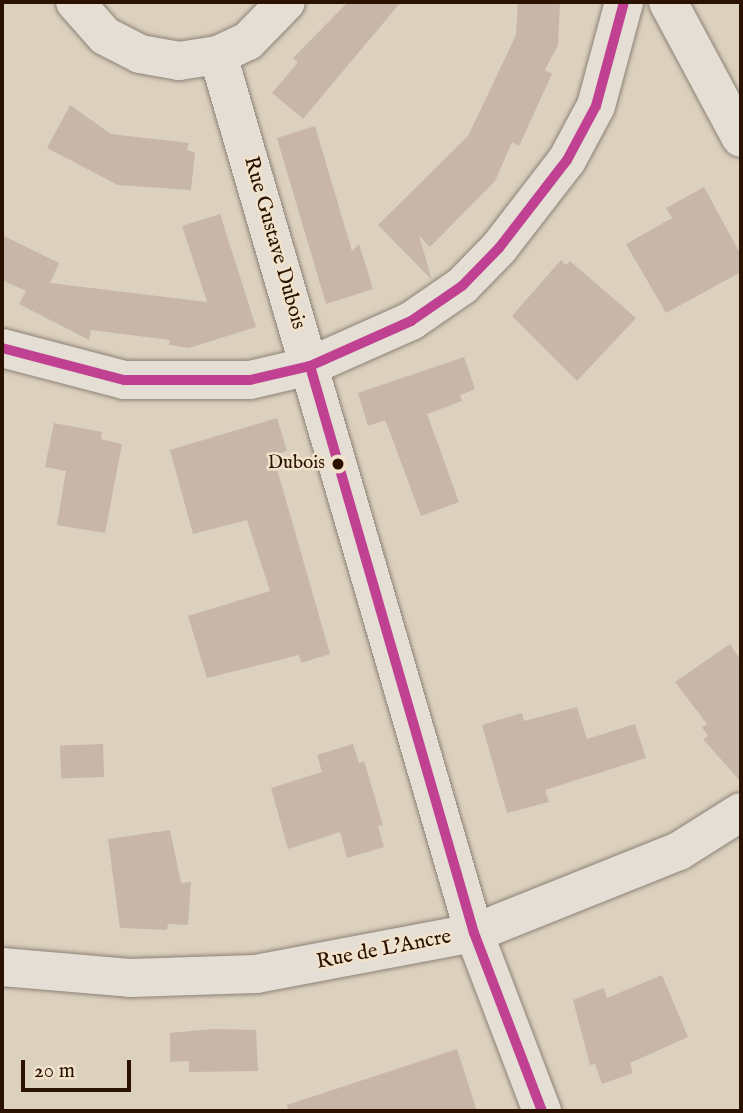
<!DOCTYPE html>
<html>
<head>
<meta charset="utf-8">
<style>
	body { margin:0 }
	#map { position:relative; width:743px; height:1113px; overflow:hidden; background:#dcd0be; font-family:"IM FELL English",serif }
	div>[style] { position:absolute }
	.building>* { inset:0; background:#c8b7a8; transform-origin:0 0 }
	.roads { filter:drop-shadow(0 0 2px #8c8276) drop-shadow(0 0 2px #8c8276) }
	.street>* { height:38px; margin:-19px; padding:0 19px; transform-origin:19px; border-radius:19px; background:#e4ded4 }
	.bus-1>* { height:10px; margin:-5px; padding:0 5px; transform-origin:5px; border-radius:5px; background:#c04192 }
	.dots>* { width:19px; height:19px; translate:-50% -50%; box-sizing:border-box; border:4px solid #f1e2cc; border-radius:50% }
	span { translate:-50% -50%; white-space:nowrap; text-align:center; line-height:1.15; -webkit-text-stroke:5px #f1e2cc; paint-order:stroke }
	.bus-label { font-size:19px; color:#2b1200 }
	.right { translate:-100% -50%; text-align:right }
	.street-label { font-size:21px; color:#2b1200 }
	.frame { position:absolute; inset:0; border:4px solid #2b1200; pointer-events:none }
	.scale { position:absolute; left:21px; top:1060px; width:110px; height:32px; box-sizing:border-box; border:4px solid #2b1200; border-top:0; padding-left:9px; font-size:21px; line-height:24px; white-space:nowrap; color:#2b1200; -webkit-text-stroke:5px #f1e2cc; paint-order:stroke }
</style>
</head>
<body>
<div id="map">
	<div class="building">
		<i style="clip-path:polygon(348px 2px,401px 2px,303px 119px,272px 93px,298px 62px,293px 58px)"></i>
		<i style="clip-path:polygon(518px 2px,560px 2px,558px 45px,545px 70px,552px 74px,519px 146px,512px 142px,495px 181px,430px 247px,419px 236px,432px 280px,378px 225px,468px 136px,516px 35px)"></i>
		<i style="clip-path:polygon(70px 105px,111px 134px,189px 143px,187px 150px,195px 152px,191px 190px,118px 185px,47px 148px)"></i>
		<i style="clip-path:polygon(315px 126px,352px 251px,359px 244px,373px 289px,326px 304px,277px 138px)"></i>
		<i style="clip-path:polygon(704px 187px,741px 255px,741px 272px,666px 313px,626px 244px,672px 218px,666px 208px)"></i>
		<i style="clip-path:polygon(220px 214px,256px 327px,189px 348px,169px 345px,170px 340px,91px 330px,89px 340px,19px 304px,26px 291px,2px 280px,2px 235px,59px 263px,50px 283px,207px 302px,182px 226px)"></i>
		<i style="clip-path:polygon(561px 260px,566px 265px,570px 261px,636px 318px,577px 381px,512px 316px)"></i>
		<i style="clip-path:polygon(464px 357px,475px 389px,460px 395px,462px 401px,427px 414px,459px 502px,421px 516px,388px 427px,385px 420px,368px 426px,358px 393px)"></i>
		<i style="clip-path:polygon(277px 418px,287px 451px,273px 455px,330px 654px,301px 663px,299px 655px,207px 678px,188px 616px,270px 591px,247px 520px,193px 534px,170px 450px)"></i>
		<i style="clip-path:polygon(54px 423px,102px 432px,101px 439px,122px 444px,105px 533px,57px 525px,66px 471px,45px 467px)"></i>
		<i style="clip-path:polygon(730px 644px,741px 661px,741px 782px,703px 739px,708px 736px,702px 727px,707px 724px,675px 682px)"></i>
		<i style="clip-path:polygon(577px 707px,587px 739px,635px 724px,646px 758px,545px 790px,549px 802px,507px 813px,482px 725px,522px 713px,524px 721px)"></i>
		<i style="left:103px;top:744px;width:33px;height:43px;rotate:88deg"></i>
		<i style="clip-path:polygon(353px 744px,359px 763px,364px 761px,383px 825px,378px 826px,384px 847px,347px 858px,340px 832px,288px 849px,271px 788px,322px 772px,317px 755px)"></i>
		<i style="clip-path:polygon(170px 830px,181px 883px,191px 882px,188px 925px,168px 924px,167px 930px,120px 928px,108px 839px)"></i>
		<i style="clip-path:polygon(662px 975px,688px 1037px,630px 1063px,633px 1073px,602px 1084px,595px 1064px,590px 1065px,573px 1000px,604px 988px,607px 998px)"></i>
		<i style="clip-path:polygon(213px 1029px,256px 1030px,258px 1071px,189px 1072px,189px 1061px,170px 1062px,170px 1033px)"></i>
		<i style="clip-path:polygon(457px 1049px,477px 1111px,288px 1111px,287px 1105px)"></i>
	</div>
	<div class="roads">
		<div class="street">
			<i style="left:75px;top:2px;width:45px;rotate:48.6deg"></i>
			<i style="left:105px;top:36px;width:39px;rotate:27deg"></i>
			<i style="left:140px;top:54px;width:40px;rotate:10deg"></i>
			<i style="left:179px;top:61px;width:39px;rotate:-9deg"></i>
			<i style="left:218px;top:55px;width:33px;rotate:-25deg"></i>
			<i style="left:248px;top:41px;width:54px;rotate:-45.7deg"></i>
			<i style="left:668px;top:2px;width:154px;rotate:61.8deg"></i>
			<i style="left:218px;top:55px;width:915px;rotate:73.74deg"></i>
			<i style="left:474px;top:933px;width:191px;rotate:69.1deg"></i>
			<i style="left:2px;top:348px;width:126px;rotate:14.7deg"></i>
			<i style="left:124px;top:380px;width:126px"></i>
			<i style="left:250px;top:380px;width:62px;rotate:-13.1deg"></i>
			<i style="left:310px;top:366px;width:111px;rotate:-24deg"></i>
			<i style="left:411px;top:321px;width:62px;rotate:-34.5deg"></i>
			<i style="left:462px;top:286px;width:53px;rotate:-45.8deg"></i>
			<i style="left:499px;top:248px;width:111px;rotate:-52.3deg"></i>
			<i style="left:567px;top:160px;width:61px;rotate:-61.8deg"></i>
			<i style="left:596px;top:106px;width:108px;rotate:-74.9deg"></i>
			<i style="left:2px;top:967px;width:128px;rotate:4.9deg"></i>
			<i style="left:130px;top:978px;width:126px;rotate:-1.8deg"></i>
			<i style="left:256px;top:974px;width:222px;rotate:-10.7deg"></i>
			<i style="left:474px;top:933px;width:221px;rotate:-21.8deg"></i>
			<i style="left:679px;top:851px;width:73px;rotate:-32.2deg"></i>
		</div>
	</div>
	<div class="bus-1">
		<i style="left:2px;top:348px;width:126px;rotate:14.7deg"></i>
		<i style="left:124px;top:380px;width:126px"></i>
		<i style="left:250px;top:380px;width:62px;rotate:-13.1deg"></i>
		<i style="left:310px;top:366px;width:111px;rotate:-24deg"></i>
		<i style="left:411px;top:321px;width:62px;rotate:-34.5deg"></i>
		<i style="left:462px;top:286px;width:53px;rotate:-45.8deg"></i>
		<i style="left:499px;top:248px;width:111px;rotate:-52.3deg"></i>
		<i style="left:567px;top:160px;width:61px;rotate:-61.8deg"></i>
		<i style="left:596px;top:106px;width:108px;rotate:-74.9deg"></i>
		<i style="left:310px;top:366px;width:590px;rotate:73.87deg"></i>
		<i style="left:474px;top:933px;width:191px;rotate:69.1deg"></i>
	</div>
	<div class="dots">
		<i style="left:338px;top:464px;background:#2b1200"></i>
	</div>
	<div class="bus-label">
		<span class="right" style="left:325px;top:464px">Dubois</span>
	</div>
	<div class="street-label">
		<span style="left:274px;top:243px;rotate:74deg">Rue Gustave Dubois</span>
		<span style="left:384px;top:950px;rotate:-11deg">Rue de L'Ancre</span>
	</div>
	<div class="frame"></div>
	<div class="scale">20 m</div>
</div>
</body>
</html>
